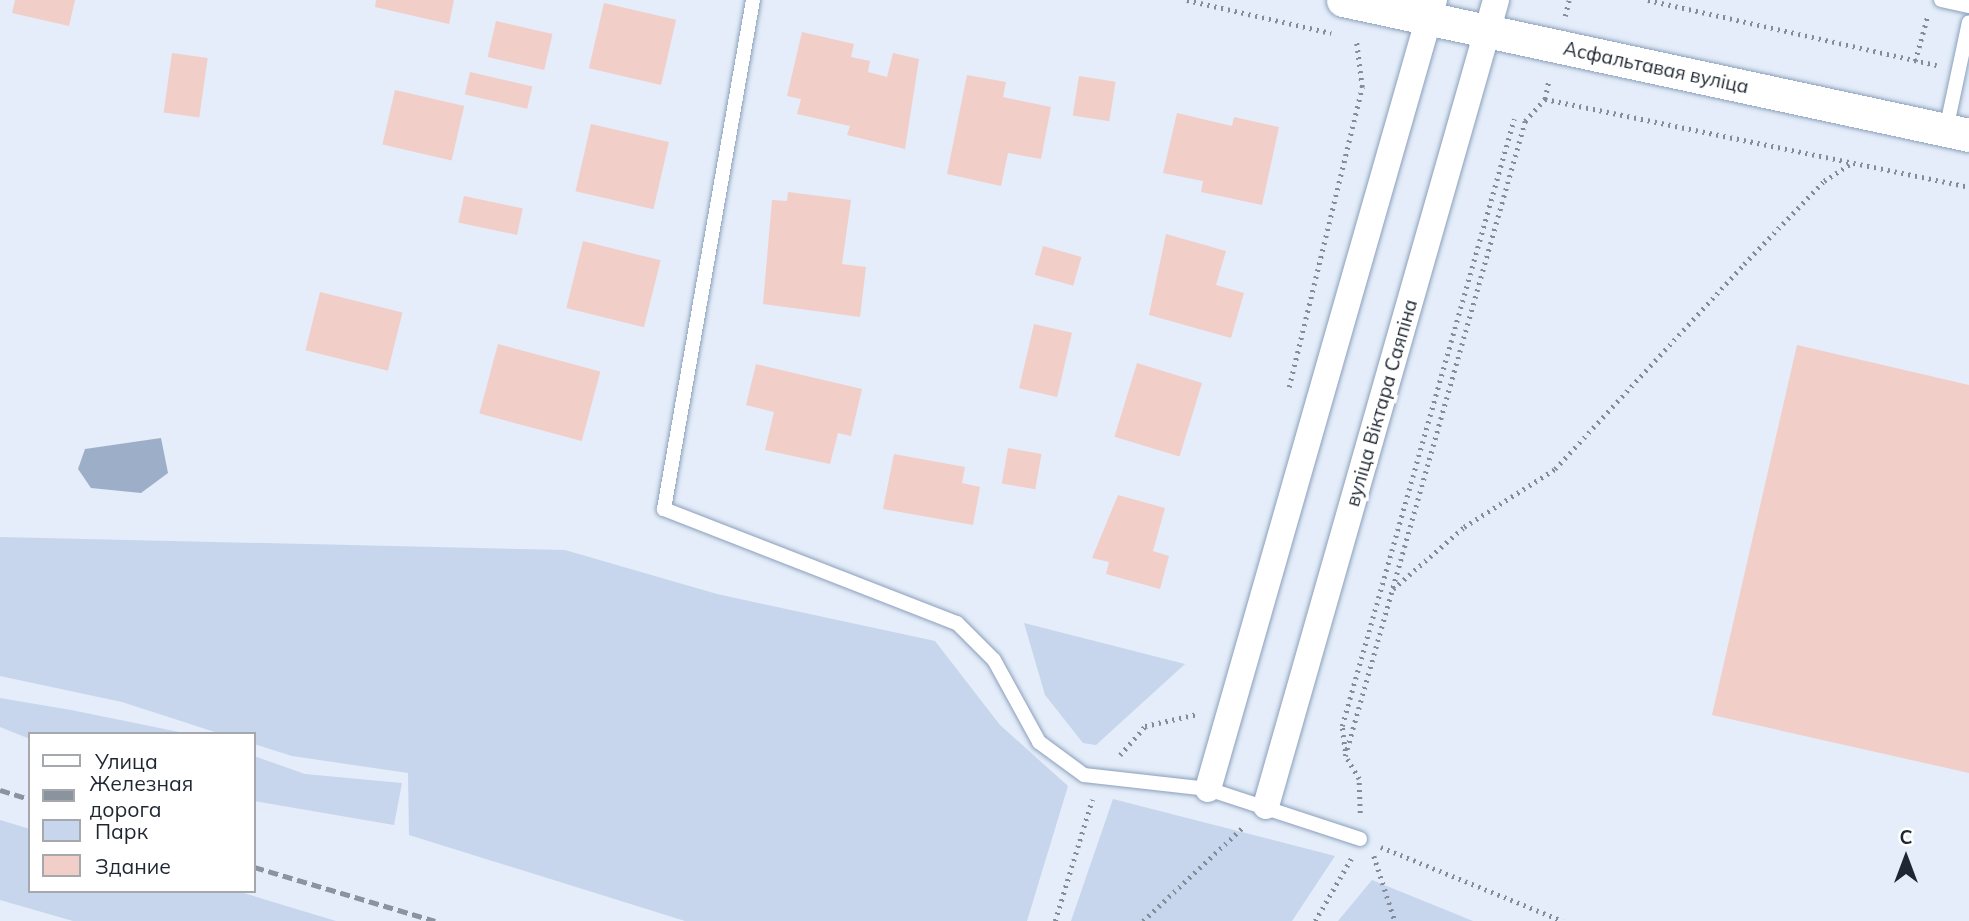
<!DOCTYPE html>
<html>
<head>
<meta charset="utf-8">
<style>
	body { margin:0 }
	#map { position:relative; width:1969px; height:921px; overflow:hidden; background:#e4edf9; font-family:Mulish,sans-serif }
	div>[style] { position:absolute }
	.green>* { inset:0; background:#c7d6ec }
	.water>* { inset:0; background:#9dafc8 }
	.building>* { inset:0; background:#f2cec9; transform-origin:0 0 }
	.path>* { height:4.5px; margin-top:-2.25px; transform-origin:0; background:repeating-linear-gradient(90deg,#838c97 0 2px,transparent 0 7px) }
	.roads { filter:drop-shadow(0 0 2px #8b9fbc) drop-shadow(0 0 2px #8b9fbc) }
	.service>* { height:14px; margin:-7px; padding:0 7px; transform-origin:7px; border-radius:7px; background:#fff }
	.minor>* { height:26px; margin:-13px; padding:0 13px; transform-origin:13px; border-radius:13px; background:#fff }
	.tertiary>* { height:33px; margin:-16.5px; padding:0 16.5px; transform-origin:16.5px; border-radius:16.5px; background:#fff }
	.rail>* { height:5px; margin-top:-2.5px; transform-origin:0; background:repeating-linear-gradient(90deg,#8b939f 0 10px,transparent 0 15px) }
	span { translate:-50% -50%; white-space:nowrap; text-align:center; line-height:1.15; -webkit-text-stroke:7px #fff; paint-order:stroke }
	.street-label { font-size:19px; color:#1e2631 }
	.legend { position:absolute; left:28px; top:732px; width:228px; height:161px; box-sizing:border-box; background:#fff; border:2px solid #a5a8ad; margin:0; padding:9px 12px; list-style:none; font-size:21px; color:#1e2631 }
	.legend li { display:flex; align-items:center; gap:14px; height:35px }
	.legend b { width:35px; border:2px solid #a5a8ad }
	.north { position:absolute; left:1871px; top:823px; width:70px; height:70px; -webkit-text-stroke:5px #fff; paint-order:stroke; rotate:0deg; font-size:19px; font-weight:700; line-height:28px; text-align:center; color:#1e2631 }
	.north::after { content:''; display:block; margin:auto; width:24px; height:32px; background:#1e2631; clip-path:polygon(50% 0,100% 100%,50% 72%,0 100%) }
</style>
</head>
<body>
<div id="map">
	<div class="green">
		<i style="clip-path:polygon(0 537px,565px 550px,717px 594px,935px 641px,1000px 725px,1068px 786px,1027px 921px,685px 921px,409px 835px,408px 773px,292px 756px,254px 744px,254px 734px,221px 734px,122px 702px,0 676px)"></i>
		<i style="clip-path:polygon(1024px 623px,1185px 664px,1096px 745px,1083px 743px,1045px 695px)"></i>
		<i style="clip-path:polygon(0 698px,71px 710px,189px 734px,30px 734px,30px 739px,0 727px)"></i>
		<i style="clip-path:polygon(254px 756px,305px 774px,402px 783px,394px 825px,254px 801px)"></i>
		<i style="clip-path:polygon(1113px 799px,1335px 856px,1292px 921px,1071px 921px)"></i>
		<i style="clip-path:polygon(0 820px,30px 829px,30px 891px,237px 891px,336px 921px,73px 921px,0 900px)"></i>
		<i style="clip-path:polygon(1372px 880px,1473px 921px,1338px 921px)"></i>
	</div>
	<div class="water">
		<i style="clip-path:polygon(161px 438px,168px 473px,141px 493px,91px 488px,78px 469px,85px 449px)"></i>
	</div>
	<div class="building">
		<i style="clip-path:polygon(15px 0,75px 0,69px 26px,12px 13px)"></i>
		<i style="clip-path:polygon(376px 0,454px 0,449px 24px,375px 7px)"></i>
		<i style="left:604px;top:3px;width:74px;height:67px;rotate:13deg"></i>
		<i style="left:496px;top:21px;width:58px;height:37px;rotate:13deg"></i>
		<i style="clip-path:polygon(802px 32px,854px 44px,851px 57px,870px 61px,868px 72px,887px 77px,893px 53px,919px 59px,905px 149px,847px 135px,850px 126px,797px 114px,801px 99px,787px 96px)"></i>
		<i style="left:172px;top:53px;width:36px;height:60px;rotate:8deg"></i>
		<i style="left:470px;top:72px;width:64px;height:23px;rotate:13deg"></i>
		<i style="clip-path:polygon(967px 75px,1006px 82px,1003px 97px,1051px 107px,1041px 159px,1008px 153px,1001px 186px,947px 174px)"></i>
		<i style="left:1079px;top:76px;width:37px;height:40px;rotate:9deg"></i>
		<i style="left:395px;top:90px;width:71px;height:56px;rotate:13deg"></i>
		<i style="clip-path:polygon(1177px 113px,1232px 126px,1234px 117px,1279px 127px,1262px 205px,1201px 192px,1203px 181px,1163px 173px)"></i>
		<i style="left:591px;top:124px;width:80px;height:69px;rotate:13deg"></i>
		<i style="clip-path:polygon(788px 192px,851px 200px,842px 264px,866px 267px,860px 317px,763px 304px,772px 200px,787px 201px)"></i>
		<i style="left:464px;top:196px;width:60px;height:27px;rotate:12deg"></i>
		<i style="clip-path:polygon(1166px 234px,1226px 251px,1216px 285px,1244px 293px,1231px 338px,1149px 315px)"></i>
		<i style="left:583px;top:241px;width:80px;height:69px;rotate:14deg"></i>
		<i style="left:1043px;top:246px;width:40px;height:30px;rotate:16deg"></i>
		<i style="left:320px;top:292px;width:85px;height:60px;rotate:14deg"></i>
		<i style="left:1034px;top:324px;width:39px;height:66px;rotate:13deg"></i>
		<i style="left:498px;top:344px;width:106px;height:72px;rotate:15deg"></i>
		<i style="clip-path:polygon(1797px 345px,1969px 385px,1969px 773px,1712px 715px)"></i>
		<i style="left:1137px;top:363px;width:68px;height:77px;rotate:17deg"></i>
		<i style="clip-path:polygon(756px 364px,862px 389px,851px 436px,838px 433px,830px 464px,765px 450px,774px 412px,746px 405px)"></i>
		<i style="left:1008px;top:448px;width:34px;height:36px;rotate:10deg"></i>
		<i style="clip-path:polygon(894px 454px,965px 467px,962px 483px,980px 487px,973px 525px,883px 509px)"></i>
		<i style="clip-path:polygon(1118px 495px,1165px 508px,1153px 551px,1169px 556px,1160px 589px,1106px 574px,1109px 562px,1092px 558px)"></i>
	</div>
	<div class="path">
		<i style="left:1187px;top:0;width:148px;rotate:12.9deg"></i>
		<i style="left:1648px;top:0;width:296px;rotate:12.7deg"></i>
		<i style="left:1565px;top:16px;width:16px;rotate:-76deg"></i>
		<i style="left:1915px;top:61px;width:45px;rotate:-74.4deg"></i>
		<i style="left:1545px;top:99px;width:433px;rotate:11.7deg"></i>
		<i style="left:1289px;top:387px;width:309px;rotate:-76.3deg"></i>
		<i style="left:1362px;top:87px;width:48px;rotate:-97.1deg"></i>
		<i style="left:1393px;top:589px;width:94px;rotate:-41.1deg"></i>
		<i style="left:1464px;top:527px;width:108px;rotate:-32.5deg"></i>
		<i style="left:1555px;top:469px;width:279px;rotate:-47.3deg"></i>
		<i style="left:1744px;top:264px;width:115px;rotate:-46.1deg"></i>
		<i style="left:1824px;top:181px;width:33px;rotate:-33deg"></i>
		<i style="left:1345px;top:751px;width:25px;rotate:-97deg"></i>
		<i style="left:1342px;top:726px;width:631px;rotate:-74.18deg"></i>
		<i style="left:1120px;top:755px;width:38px;rotate:-49deg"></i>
		<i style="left:1145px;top:726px;width:54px;rotate:-12.8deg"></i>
		<i style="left:1360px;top:813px;width:34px;rotate:-92deg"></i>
		<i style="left:1359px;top:779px;width:27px;rotate:-121deg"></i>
		<i style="left:1345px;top:756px;width:660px;rotate:-74.17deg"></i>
		<i style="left:1525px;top:121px;width:30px;rotate:-48deg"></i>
		<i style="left:1545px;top:99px;width:20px;rotate:-79deg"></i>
		<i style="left:1381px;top:847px;width:196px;rotate:22.1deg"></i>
		<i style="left:1374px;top:856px;width:68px;rotate:72.1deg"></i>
		<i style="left:1055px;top:921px;width:127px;rotate:-73deg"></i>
		<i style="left:1143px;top:921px;width:139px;rotate:-43.2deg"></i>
		<i style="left:1315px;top:921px;width:72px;rotate:-59.9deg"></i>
	</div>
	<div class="roads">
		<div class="service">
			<i style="left:753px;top:0;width:517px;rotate:99.92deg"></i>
			<i style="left:664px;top:509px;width:314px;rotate:21.3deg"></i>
			<i style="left:957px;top:623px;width:52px;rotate:45deg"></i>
			<i style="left:994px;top:660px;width:94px;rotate:61.2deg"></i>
			<i style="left:1039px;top:742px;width:56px;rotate:36.3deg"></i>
			<i style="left:1084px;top:775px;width:125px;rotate:6.4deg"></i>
			<i style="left:1208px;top:789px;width:160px;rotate:18.2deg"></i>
			<i style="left:1941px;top:0;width:29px;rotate:12deg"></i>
			<i style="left:1946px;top:130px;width:110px;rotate:-78deg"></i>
		</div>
		<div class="minor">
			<i style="left:1208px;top:789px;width:821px;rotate:-74.02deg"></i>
			<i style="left:1266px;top:806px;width:838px;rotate:-74.07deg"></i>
		</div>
		<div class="tertiary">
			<i style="left:1343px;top:0;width:640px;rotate:12.17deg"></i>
		</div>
	</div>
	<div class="rail">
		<i style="left:0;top:790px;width:31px;rotate:17deg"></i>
		<i style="left:254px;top:867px;width:189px;rotate:16.6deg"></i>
	</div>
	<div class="street-label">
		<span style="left:1656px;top:68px;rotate:12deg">Асфальтавая вуліца</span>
		<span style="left:1382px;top:403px;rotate:-74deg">вуліца Віктара Саяпіна</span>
	</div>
	<ul class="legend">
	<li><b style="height:9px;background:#fff"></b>Улица</li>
	<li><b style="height:9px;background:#8b939f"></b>Железная дорога</li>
	<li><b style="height:19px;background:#c7d6ec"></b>Парк</li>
	<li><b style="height:19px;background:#f2cec9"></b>Здание</li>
	</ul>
	<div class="north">С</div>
</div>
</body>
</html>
